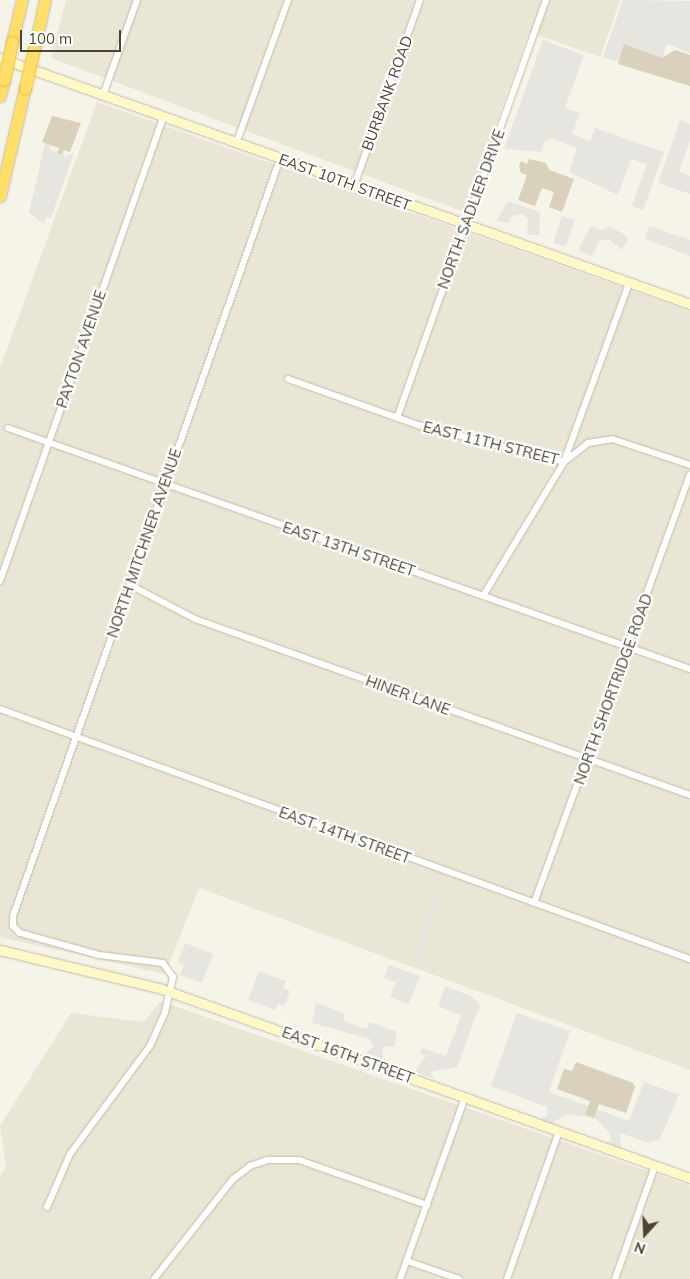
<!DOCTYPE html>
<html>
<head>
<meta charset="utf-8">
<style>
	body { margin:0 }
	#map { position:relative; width:690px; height:1279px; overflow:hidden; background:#f6f3e8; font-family:Mulish,sans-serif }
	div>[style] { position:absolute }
	.residential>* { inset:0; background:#eae6d5 }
	.parking>* { inset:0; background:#e6e5e0; transform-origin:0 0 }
	.building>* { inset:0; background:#d9d1bc }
	.roads { filter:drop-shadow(0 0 1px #c2bda9) drop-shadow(0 0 1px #c2bda9) }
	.street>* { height:6px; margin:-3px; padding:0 3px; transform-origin:3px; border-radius:3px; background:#fff }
	.secondary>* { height:9px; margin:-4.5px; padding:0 4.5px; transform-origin:4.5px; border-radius:4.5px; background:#fff8c9 }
	.highway>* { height:11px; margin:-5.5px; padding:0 5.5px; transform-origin:5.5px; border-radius:5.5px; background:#ffde6a }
	.bridges { filter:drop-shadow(0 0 1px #efbc28) drop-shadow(0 0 1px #efbc28) }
	.highway-bridge>* { height:11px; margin:-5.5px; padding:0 5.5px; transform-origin:5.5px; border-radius:5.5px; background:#ffde6a }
	span { translate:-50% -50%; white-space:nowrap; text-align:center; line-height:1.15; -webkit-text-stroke:4.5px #fff; paint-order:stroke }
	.street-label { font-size:15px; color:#4a4435 }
	.north { position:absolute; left:620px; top:1209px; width:50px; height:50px; -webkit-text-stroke:4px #fff; paint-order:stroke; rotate:200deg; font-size:14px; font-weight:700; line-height:20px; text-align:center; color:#4a4435 }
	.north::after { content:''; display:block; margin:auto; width:18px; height:22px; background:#4a4435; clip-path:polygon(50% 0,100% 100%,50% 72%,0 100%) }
	.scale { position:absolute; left:20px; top:30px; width:101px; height:22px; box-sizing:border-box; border:2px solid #4a4435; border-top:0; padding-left:6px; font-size:15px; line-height:18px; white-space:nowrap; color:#4a4435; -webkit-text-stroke:4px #fff; paint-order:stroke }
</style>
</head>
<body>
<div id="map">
	<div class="residential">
		<i style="clip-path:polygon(66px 0,620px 0,600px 57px,529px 32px,464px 212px,51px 58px)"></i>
		<i style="clip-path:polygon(97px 102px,690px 311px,690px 1070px,199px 888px,165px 974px,0 937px,0 368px)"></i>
		<i style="clip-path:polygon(160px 1001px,690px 1186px,690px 1279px,0 1279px,0 1177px,6px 1167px,0 1126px,71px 1013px,144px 1022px)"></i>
	</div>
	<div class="parking">
		<i style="clip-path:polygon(623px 0,690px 1px,690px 53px,667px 44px,662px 59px,625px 45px,618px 62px,603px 57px)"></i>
		<i style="clip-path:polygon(543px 40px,584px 55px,565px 108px,580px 113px,572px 134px,590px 141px,595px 128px,664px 152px,643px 210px,632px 206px,647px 164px,631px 159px,618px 195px,569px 172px,577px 148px,551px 138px,544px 142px,541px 152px,504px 149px)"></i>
		<i style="clip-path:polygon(680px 120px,690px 124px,690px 141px,679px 172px,690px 176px,690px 194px,658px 183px)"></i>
		<i style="clip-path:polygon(45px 143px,50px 145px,50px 150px,66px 156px,74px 153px,51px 218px,46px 217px,44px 224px,29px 213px)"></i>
		<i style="clip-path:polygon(508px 201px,540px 212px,539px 235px,527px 235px,528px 219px,522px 214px,512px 216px,508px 223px,496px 221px)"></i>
		<i style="left:562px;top:216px;width:13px;height:28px;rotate:18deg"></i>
		<i style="clip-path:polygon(591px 226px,599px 230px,610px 227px,624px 234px,628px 239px,622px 250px,608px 239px,599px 241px,592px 256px,578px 250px)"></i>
		<i style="clip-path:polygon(649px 226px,690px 240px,690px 256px,645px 239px)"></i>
		<i style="clip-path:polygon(436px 892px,442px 894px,418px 961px,414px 956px)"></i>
		<i style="clip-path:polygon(185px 943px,213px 954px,202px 983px,180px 975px,184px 965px,178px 962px)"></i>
		<i style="clip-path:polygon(389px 965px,420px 976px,409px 1004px,390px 997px,396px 982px,384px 978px)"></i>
		<i style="clip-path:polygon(259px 971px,286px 981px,283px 988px,290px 991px,284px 1006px,278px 1004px,275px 1010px,248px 1000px)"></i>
		<i style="clip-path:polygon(445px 986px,473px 997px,480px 1005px,457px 1067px,430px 1072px,435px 1079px,415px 1072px,426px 1056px,420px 1053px,422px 1048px,446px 1056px,461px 1015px,438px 1006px)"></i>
		<i style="clip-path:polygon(316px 1003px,344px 1013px,344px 1021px,361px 1028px,367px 1028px,369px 1022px,397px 1032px,394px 1046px,383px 1047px,383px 1061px,364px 1054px,374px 1046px,370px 1039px,312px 1023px)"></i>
		<i style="clip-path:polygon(517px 1013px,570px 1031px,549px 1092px,629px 1121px,644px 1082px,679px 1095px,660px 1139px,649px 1143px,620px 1133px,621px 1149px,607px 1144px,611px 1141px,609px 1132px,595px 1118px,570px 1114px,554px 1121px,557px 1127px,540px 1120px,547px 1116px,547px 1107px,491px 1086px)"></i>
	</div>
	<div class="building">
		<i style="clip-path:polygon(624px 44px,662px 58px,675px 50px,690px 55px,690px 86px,618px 64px)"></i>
		<i style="clip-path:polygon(52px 116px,81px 123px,70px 152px,64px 150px,62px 155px,57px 153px,59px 148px,42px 142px)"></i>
		<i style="clip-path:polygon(529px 159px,546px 163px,549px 170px,574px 179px,562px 212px,549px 207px,554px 192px,542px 188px,535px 206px,518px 200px,527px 175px,521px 173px,519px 167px,521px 161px,527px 164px)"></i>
		<i style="clip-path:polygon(576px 1062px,633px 1083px,635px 1087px,626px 1113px,599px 1104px,594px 1118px,585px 1115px,590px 1101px,557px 1089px,564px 1069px,572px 1071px)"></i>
	</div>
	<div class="roads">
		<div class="street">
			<i style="left:103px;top:95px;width:101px;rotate:-70.3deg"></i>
			<i style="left:236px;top:144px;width:153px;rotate:-70.1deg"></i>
			<i style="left:354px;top:186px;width:197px;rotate:-70.5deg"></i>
			<i style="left:288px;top:379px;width:138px;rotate:19.5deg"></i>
			<i style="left:418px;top:425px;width:151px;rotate:14.2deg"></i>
			<i style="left:564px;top:462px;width:31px;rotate:-38deg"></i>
			<i style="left:588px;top:443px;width:24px;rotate:-9deg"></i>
			<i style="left:612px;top:439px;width:82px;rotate:18.4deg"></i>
			<i style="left:397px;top:418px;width:444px;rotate:-70.4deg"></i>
			<i style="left:8px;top:428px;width:723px;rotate:19.46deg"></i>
			<i style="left:0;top:581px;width:492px;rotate:-70.6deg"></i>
			<i style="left:130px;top:585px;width:73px;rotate:27.6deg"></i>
			<i style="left:195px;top:619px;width:525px;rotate:19.57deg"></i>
			<i style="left:483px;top:596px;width:157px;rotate:-58.8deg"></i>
			<i style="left:564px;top:462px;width:190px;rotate:-70deg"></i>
			<i style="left:0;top:709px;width:734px;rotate:19.92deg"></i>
			<i style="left:534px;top:903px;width:456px;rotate:-70deg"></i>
			<i style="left:47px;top:1207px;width:58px;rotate:-66.5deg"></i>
			<i style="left:70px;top:1154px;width:134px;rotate:-53.5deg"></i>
			<i style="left:150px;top:1046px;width:37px;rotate:-66deg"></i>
			<i style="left:165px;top:1012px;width:36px;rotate:-77deg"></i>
			<i style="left:173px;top:977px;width:17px;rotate:-126deg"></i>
			<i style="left:163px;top:963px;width:64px;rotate:-172.9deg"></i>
			<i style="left:99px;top:955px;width:82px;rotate:-164.4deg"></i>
			<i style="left:20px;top:933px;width:10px;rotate:-135deg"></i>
			<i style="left:13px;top:926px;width:10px;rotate:-90deg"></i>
			<i style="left:13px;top:916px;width:803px;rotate:-70.57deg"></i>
			<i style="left:407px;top:1261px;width:55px;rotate:19.1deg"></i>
			<i style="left:154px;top:1279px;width:127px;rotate:-51.7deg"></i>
			<i style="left:233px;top:1179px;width:21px;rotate:-37deg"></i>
			<i style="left:250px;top:1166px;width:18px;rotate:-19deg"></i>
			<i style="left:267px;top:1160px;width:32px"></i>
			<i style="left:299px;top:1160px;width:136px;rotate:19.4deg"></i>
			<i style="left:400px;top:1279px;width:193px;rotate:-70.3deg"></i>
			<i style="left:507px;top:1279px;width:157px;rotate:-70.6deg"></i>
			<i style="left:615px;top:1279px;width:120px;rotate:-70.5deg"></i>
		</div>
		<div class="secondary">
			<i style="left:0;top:58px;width:733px;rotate:19.62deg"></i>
			<i style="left:0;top:950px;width:167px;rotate:13.5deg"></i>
			<i style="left:162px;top:989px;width:561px;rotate:19.7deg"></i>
		</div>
		<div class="highway">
			<i style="left:12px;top:42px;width:43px;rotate:-76.6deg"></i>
			<i style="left:34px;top:49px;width:50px;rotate:-77.3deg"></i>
			<i style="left:0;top:96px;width:16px;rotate:-76deg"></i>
			<i style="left:0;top:196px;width:111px;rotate:-77deg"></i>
		</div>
	</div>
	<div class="bridges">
		<div class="highway-bridge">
			<i style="left:4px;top:80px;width:39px;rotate:-78deg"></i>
			<i style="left:25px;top:88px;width:40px;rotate:-77deg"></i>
		</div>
	</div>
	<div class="street-label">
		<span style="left:387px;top:93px;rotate:-70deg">BURBANK ROAD</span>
		<span style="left:345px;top:182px;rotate:20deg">EAST 10TH STREET</span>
		<span style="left:471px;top:209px;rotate:-70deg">NORTH SADLIER DRIVE</span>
		<span style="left:81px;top:349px;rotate:-71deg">PAYTON AVENUE</span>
		<span style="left:491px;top:443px;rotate:14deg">EAST 11TH STREET</span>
		<span style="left:144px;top:543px;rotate:-71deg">NORTH MITCHNER AVENUE</span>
		<span style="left:349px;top:549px;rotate:19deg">EAST 13TH STREET</span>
		<span style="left:613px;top:689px;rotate:-70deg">NORTH SHORTRIDGE ROAD</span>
		<span style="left:408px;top:695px;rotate:20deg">HINER LANE</span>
		<span style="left:345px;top:835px;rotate:20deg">EAST 14TH STREET</span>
		<span style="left:348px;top:1055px;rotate:20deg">EAST 16TH STREET</span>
	</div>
	<div class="north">N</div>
	<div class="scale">100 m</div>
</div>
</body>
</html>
